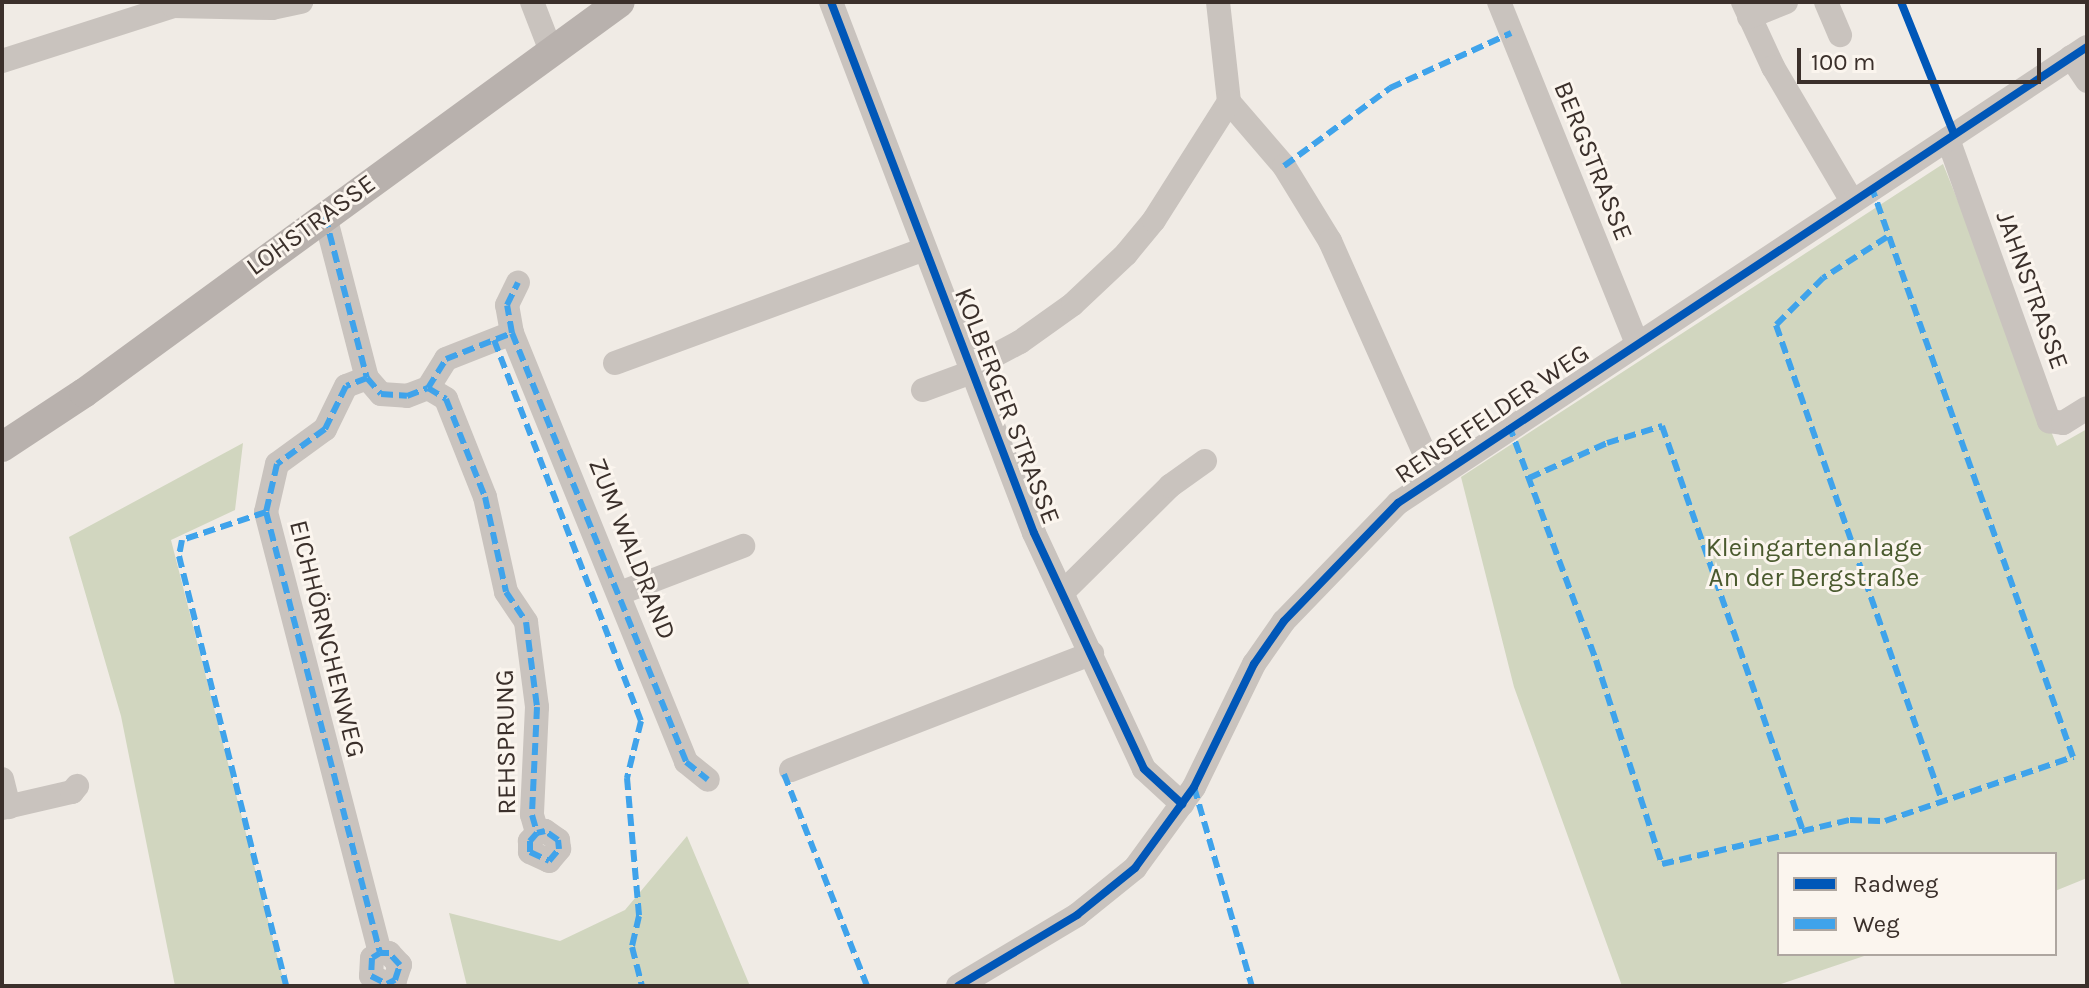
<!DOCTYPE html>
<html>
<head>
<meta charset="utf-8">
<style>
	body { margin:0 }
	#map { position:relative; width:2089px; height:988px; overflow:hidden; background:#f0ebe5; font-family:Karla,sans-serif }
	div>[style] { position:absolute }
	.green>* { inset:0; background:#d1d6bf }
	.minor>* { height:24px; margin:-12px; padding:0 12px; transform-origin:12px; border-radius:12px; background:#c9c3be }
	.major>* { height:30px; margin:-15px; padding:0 15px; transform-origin:15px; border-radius:15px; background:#b8b1ad }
	.quiet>* { height:6px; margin-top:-3px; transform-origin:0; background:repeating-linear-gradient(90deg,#3fa3eb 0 12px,transparent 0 18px) }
	.cycleway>* { height:8px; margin:-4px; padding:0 4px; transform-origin:4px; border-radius:4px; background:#0057b8 }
	span { translate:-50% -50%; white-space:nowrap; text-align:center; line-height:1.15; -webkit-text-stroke:6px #fbf5ee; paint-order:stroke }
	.street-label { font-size:26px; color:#3b302b }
	.park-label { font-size:26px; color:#4a5a2e }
	.frame { position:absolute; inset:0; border:4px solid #3b302b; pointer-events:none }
	.legend { position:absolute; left:1777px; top:852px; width:280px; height:104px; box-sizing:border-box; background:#fbf5ee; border:2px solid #aea6a0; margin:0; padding:10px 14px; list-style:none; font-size:24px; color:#3b302b }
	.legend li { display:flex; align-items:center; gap:16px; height:40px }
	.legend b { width:40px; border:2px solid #aea6a0 }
	.scale { position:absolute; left:1797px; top:48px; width:244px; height:36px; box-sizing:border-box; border:4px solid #3b302b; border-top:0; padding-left:10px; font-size:24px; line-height:28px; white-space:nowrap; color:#3b302b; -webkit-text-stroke:6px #fbf5ee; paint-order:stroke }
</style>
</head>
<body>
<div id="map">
	<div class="green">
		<i style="clip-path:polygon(1943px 164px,2057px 446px,2087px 429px,2087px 878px,2055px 891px,2055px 854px,1779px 854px,1779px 954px,1870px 954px,1775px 986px,1622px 986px,1514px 687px,1461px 477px)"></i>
		<i style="clip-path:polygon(243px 443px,235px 510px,171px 540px,285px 986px,175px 986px,121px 716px,69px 537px)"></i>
		<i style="clip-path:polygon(687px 836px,750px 986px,467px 986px,449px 913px,560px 941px,625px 910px)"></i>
	</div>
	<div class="minor">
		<i style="left:532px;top:2px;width:53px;rotate:68.8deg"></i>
		<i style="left:831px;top:2px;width:568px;rotate:69.08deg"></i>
		<i style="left:1034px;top:533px;width:260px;rotate:65deg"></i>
		<i style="left:1144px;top:769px;width:52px;rotate:42.6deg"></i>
		<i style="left:1218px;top:2px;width:101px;rotate:83.7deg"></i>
		<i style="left:1229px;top:102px;width:84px;rotate:49.3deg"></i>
		<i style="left:1284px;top:166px;width:88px;rotate:58.5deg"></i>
		<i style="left:1330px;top:241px;width:256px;rotate:66deg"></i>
		<i style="left:1499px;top:2px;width:366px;rotate:68deg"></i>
		<i style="left:1743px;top:2px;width:72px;rotate:65.2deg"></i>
		<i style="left:1773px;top:67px;width:156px;rotate:59.5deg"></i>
		<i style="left:1826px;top:2px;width:36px;rotate:67deg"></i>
		<i style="left:1749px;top:17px;width:40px;rotate:-22deg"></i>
		<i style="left:2071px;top:57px;width:29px;rotate:56deg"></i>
		<i style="left:2px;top:61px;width:180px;rotate:-17.8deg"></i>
		<i style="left:173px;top:6px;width:99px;rotate:1.2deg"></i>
		<i style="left:272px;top:8px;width:30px;rotate:-12deg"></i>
		<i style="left:1948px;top:139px;width:300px;rotate:70.3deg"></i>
		<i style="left:2049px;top:421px;width:14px;rotate:8deg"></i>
		<i style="left:2063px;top:423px;width:28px;rotate:-32deg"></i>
		<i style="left:325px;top:216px;width:167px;rotate:75.5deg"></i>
		<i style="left:367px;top:378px;width:21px;rotate:49deg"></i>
		<i style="left:381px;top:394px;width:26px;rotate:4deg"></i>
		<i style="left:407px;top:396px;width:22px;rotate:-21deg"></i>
		<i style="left:428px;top:388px;width:34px;rotate:-58deg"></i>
		<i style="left:446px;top:359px;width:71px;rotate:-21.5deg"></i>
		<i style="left:512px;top:333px;width:28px;rotate:-100deg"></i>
		<i style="left:507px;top:305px;width:25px;rotate:-64deg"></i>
		<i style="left:512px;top:333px;width:463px;rotate:67.9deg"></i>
		<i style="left:686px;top:762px;width:28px;rotate:39deg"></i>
		<i style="left:615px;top:363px;width:330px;rotate:-20.2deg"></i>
		<i style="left:971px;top:368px;width:55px;rotate:-28deg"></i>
		<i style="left:1020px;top:342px;width:65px;rotate:-35.6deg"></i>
		<i style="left:1073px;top:304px;width:73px;rotate:-43.3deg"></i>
		<i style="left:1126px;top:254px;width:44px;rotate:-50.5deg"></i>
		<i style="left:1154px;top:220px;width:140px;rotate:-57.6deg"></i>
		<i style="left:367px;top:378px;width:22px;rotate:159deg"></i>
		<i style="left:346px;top:386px;width:48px;rotate:116deg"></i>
		<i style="left:325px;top:429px;width:59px;rotate:143.9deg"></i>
		<i style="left:277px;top:464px;width:49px;rotate:102.9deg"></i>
		<i style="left:266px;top:512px;width:455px;rotate:75.5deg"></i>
		<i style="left:380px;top:953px;width:9px;rotate:148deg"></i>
		<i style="left:372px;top:958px;width:18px;rotate:93deg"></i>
		<i style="left:371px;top:976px;width:18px;rotate:27deg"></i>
		<i style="left:387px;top:984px;width:9px;rotate:-27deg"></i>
		<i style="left:395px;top:980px;width:16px;rotate:-72deg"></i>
		<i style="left:400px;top:965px;width:16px;rotate:-133deg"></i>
		<i style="left:389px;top:953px;width:9px;rotate:180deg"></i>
		<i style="left:428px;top:388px;width:21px;rotate:31deg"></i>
		<i style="left:446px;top:399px;width:105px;rotate:68.3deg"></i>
		<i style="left:485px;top:497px;width:97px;rotate:77.5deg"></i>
		<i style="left:506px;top:592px;width:36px;rotate:56deg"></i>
		<i style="left:526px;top:622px;width:86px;rotate:82.6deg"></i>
		<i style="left:537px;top:707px;width:108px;rotate:92.7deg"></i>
		<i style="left:532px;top:815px;width:19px;rotate:74deg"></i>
		<i style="left:537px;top:833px;width:11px;rotate:131deg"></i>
		<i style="left:530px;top:841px;width:11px;rotate:90deg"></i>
		<i style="left:530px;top:852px;width:21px;rotate:25deg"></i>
		<i style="left:549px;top:861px;width:16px;rotate:-50deg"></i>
		<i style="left:559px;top:849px;width:9px;rotate:-96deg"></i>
		<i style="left:558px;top:840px;width:16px;rotate:-145deg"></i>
		<i style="left:545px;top:831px;width:8px;rotate:166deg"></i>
		<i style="left:923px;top:390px;width:52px;rotate:-20.2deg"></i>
		<i style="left:1063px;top:592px;width:151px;rotate:-44.7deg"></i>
		<i style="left:1170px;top:486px;width:43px;rotate:-35.5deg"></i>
		<i style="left:620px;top:593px;width:132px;rotate:-20.9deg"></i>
		<i style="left:791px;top:770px;width:323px;rotate:-21.2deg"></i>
		<i style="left:2px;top:779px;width:29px;rotate:76deg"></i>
		<i style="left:2px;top:808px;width:72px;rotate:-12.9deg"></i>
		<i style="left:72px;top:792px;width:8px;rotate:-50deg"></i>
		<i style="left:958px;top:986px;width:139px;rotate:-30.8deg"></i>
		<i style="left:1077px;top:915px;width:75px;rotate:-39deg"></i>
		<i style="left:1135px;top:868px;width:100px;rotate:-53.9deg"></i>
		<i style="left:1194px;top:787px;width:137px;rotate:-64deg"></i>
		<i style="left:1254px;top:664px;width:52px;rotate:-55.1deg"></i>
		<i style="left:1284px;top:621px;width:164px;rotate:-46deg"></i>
		<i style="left:1398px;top:503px;width:826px;rotate:-33.5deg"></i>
	</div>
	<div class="major">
		<i style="left:2px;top:447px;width:98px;rotate:-33.4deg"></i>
		<i style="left:84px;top:393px;width:663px;rotate:-36.11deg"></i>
	</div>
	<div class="quiet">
		<i style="left:1284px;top:166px;width:132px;rotate:-36.3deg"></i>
		<i style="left:1390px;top:88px;width:133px;rotate:-24.4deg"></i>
		<i style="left:325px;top:216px;width:167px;rotate:75.5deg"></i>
		<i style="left:367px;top:378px;width:21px;rotate:49deg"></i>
		<i style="left:381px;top:394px;width:26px;rotate:4deg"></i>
		<i style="left:407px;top:396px;width:22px;rotate:-21deg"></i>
		<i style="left:428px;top:388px;width:34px;rotate:-58deg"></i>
		<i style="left:446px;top:359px;width:71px;rotate:-21.5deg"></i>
		<i style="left:512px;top:333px;width:28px;rotate:-100deg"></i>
		<i style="left:507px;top:305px;width:25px;rotate:-64deg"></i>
		<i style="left:1887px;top:237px;width:76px;rotate:147.4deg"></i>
		<i style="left:1823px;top:278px;width:66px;rotate:135deg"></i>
		<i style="left:1776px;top:325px;width:504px;rotate:70.77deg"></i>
		<i style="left:512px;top:333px;width:463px;rotate:67.9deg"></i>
		<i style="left:686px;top:762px;width:28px;rotate:39deg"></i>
		<i style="left:494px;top:340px;width:408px;rotate:68.9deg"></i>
		<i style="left:641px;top:721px;width:59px;rotate:103.8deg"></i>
		<i style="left:627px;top:778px;width:139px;rotate:85deg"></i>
		<i style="left:639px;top:916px;width:32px;rotate:103deg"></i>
		<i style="left:632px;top:947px;width:40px;rotate:75.6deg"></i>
		<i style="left:367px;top:378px;width:22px;rotate:159deg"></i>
		<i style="left:346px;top:386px;width:48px;rotate:116deg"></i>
		<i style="left:325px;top:429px;width:59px;rotate:143.9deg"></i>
		<i style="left:277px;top:464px;width:49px;rotate:102.9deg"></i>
		<i style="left:266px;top:512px;width:455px;rotate:75.5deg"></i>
		<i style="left:380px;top:953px;width:9px;rotate:148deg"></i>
		<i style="left:372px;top:958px;width:18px;rotate:93deg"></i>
		<i style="left:371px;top:976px;width:18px;rotate:27deg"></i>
		<i style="left:387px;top:984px;width:9px;rotate:-27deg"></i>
		<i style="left:395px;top:980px;width:16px;rotate:-72deg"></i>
		<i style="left:400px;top:965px;width:16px;rotate:-133deg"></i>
		<i style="left:389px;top:953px;width:9px;rotate:180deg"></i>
		<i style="left:428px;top:388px;width:21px;rotate:31deg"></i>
		<i style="left:446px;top:399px;width:105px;rotate:68.3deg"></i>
		<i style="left:485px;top:497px;width:97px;rotate:77.5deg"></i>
		<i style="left:506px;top:592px;width:36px;rotate:56deg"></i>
		<i style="left:526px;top:622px;width:86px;rotate:82.6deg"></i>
		<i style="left:537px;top:707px;width:108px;rotate:92.7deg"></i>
		<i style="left:532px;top:815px;width:19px;rotate:74deg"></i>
		<i style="left:537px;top:833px;width:11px;rotate:131deg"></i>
		<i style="left:530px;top:841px;width:11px;rotate:90deg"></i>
		<i style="left:530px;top:852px;width:21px;rotate:25deg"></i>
		<i style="left:549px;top:861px;width:16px;rotate:-50deg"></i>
		<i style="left:559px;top:849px;width:9px;rotate:-96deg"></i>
		<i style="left:558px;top:840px;width:16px;rotate:-145deg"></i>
		<i style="left:545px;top:831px;width:8px;rotate:166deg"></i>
		<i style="left:1509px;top:425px;width:251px;rotate:69.7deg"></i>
		<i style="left:1596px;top:660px;width:214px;rotate:72.1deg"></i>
		<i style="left:1662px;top:864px;width:193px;rotate:-13.2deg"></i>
		<i style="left:1850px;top:820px;width:35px;rotate:2deg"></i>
		<i style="left:1885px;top:821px;width:199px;rotate:-18.8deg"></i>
		<i style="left:2073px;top:757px;width:603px;rotate:-109.46deg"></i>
		<i style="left:1529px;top:478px;width:85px;rotate:-24.2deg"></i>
		<i style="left:1607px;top:443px;width:58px;rotate:-17.2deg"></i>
		<i style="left:1662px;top:426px;width:429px;rotate:70.8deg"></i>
		<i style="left:266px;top:512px;width:89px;rotate:161.6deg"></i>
		<i style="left:182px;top:540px;width:16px;rotate:101deg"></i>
		<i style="left:179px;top:556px;width:443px;rotate:76deg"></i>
		<i style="left:784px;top:774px;width:228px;rotate:68.6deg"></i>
		<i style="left:1194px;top:787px;width:207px;rotate:73.8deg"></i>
	</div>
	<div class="cycleway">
		<i style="left:831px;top:2px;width:568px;rotate:69.08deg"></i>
		<i style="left:1034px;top:533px;width:260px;rotate:65deg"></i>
		<i style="left:1144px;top:769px;width:52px;rotate:42.6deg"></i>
		<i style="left:1901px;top:2px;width:142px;rotate:68.1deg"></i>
		<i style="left:958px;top:986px;width:139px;rotate:-30.8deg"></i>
		<i style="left:1077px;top:915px;width:75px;rotate:-39deg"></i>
		<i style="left:1135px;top:868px;width:100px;rotate:-53.9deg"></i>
		<i style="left:1194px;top:787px;width:137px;rotate:-64deg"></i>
		<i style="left:1254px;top:664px;width:52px;rotate:-55.1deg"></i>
		<i style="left:1284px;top:621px;width:164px;rotate:-46deg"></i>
		<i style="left:1398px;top:503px;width:826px;rotate:-33.5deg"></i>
	</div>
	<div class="street-label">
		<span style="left:1593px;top:161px;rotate:68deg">BERGSTRASSE</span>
		<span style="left:311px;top:225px;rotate:-36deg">LOHSTRASSE</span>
		<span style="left:2032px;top:290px;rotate:70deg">JAHNSTRASSE</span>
		<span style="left:1007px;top:406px;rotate:69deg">KOLBERGER STRASSE</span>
		<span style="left:1492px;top:414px;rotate:-34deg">RENSEFELDER WEG</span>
		<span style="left:632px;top:549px;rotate:68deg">ZUM WALDRAND</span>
		<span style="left:327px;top:639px;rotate:76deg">EICHHÖRNCHENWEG</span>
		<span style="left:506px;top:742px;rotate:-91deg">REHSPRUNG</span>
	</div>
	<div class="park-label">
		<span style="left:1814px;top:563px">Kleingartenanlage<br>An der Bergstraße</span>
	</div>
	<div class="frame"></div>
	<ul class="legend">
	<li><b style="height:10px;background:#0057b8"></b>Radweg</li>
	<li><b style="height:10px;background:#3fa3eb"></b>Weg</li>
	</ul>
	<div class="scale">100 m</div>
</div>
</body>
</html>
